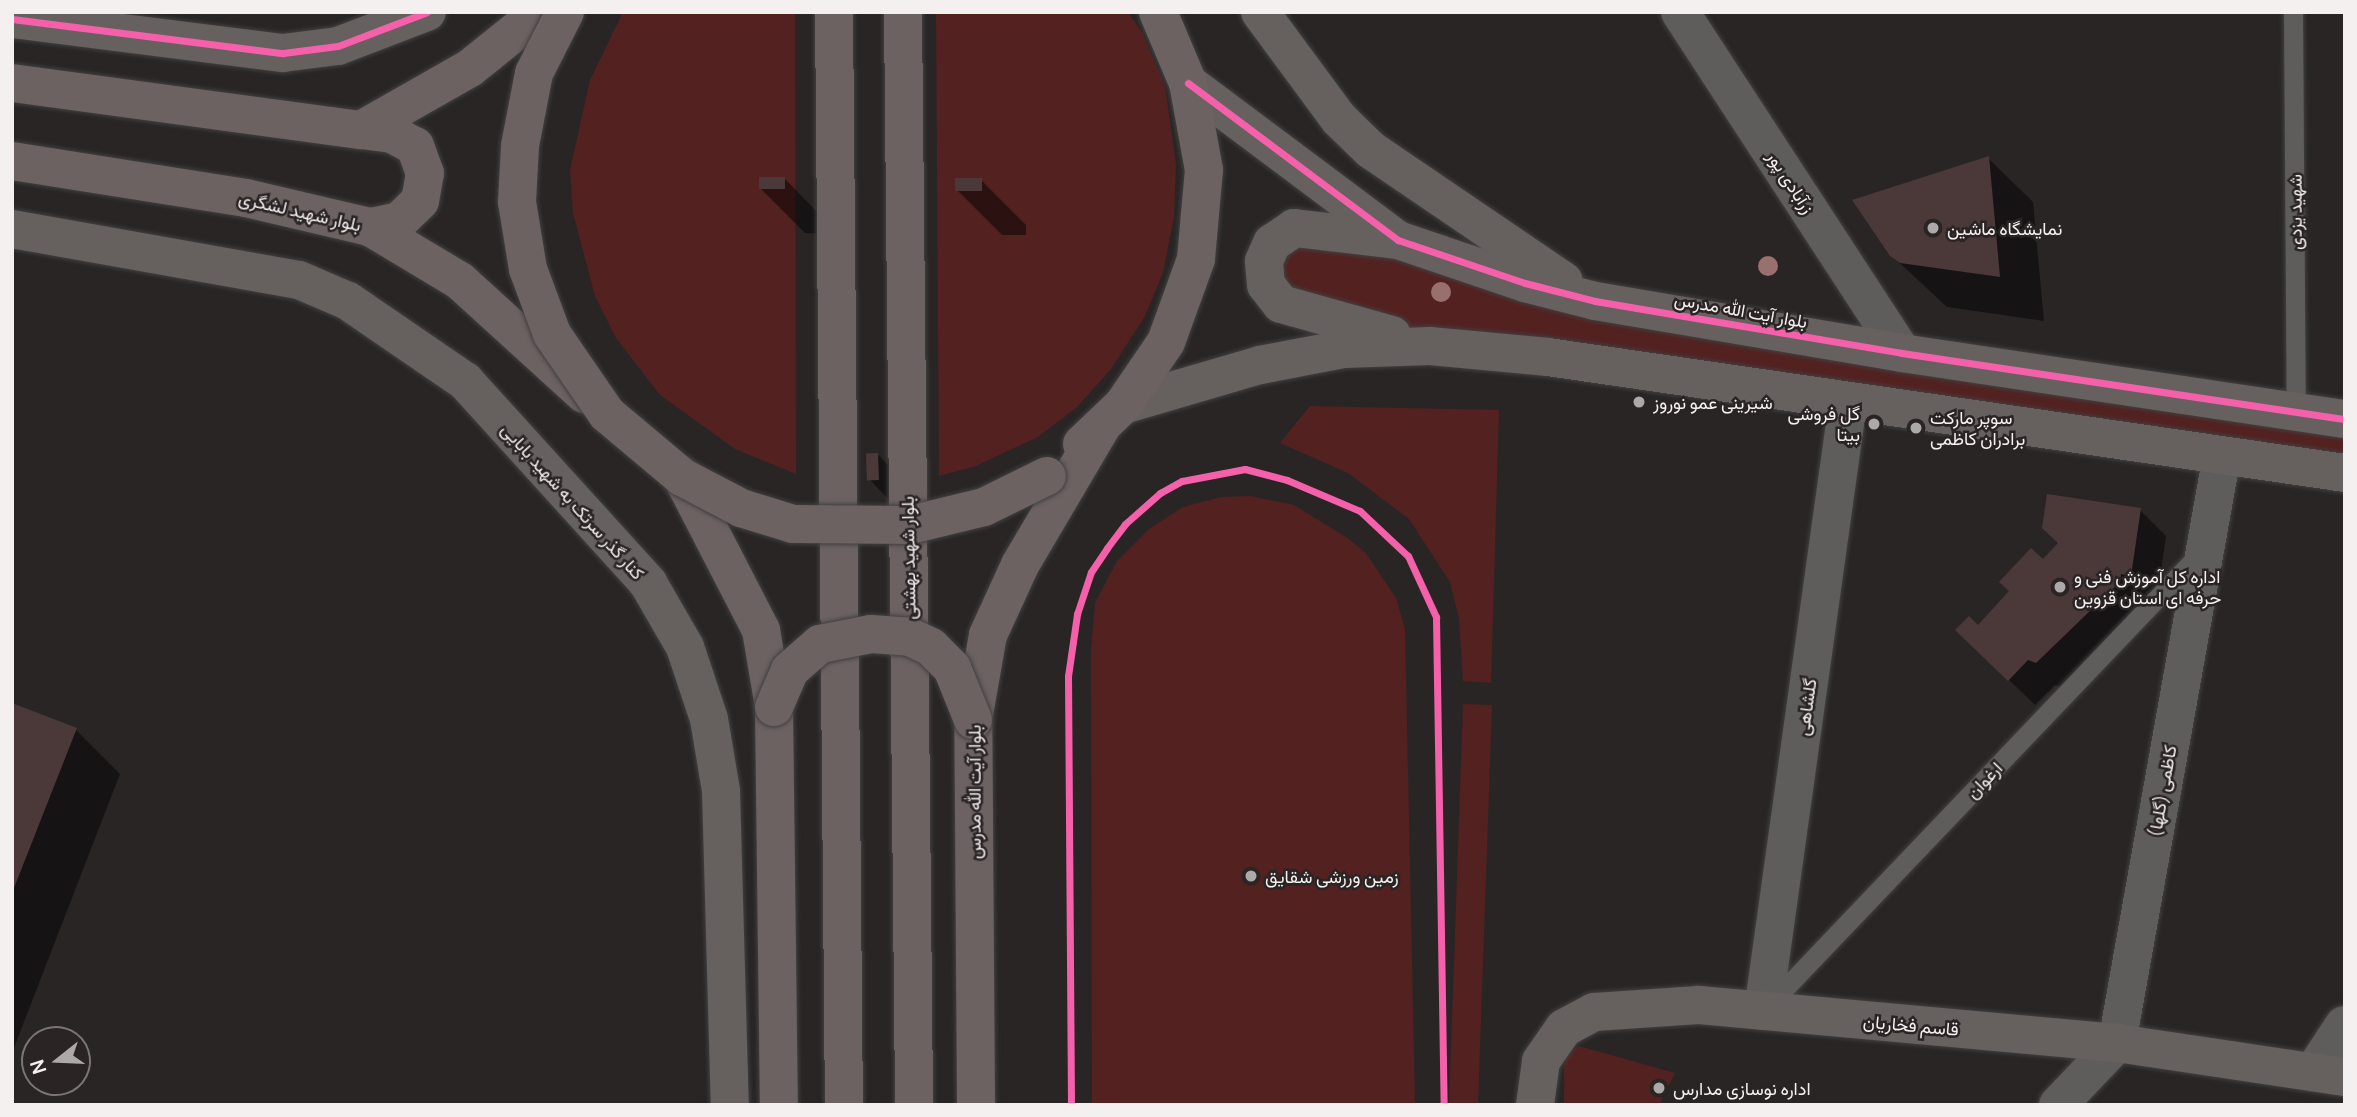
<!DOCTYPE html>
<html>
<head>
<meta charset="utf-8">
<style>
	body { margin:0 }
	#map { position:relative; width:2357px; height:1117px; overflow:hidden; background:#292525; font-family:Manrope,Vazirmatn,sans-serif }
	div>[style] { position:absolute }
	.green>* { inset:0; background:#532120; transform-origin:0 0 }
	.shadow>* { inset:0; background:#0007 }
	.building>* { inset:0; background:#4b3939; transform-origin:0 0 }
	.roads { filter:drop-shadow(0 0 2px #424040) drop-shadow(0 0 2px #424040) }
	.lane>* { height:19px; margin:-9.5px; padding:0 9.5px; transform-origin:9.5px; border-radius:9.5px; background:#5f5d5c }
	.street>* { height:38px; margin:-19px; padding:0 19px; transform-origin:19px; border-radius:19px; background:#5f5d5c }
	.secondary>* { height:38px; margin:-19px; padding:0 19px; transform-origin:19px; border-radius:19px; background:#66605f }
	.primary>* { height:38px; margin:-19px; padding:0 19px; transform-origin:19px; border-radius:19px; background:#6d6262 }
	.bridges { filter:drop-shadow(0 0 2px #424040) drop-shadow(0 0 2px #424040) }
	.primary-bridge>* { height:38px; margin:-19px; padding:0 19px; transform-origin:19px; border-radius:19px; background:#6d6262 }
	.cycleway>* { height:7px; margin:-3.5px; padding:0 3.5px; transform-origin:3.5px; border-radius:3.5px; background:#f560ab }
	.trees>* { width:20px; height:20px; margin:-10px; border-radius:50%; background:#99706d }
	.dots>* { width:19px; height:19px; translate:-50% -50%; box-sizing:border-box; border:4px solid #2a2424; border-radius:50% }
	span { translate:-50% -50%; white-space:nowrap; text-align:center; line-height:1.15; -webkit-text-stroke:5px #2a2424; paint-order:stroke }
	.street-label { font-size:18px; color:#f4f0ef }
	.poi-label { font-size:18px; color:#f4f0ef }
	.left { translate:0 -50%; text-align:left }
	.right { translate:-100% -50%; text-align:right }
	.frame { position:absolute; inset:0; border:14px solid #f4f0ef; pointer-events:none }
	.north { position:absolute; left:21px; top:1026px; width:70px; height:70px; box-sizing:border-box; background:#2a2424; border:2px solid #7b7675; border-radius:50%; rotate:252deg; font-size:19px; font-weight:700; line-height:28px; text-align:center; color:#f4f0ef }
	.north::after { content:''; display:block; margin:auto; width:24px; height:32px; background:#ada9a8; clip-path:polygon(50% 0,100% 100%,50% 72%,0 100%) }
</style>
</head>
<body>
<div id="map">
	<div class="green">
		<i style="clip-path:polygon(623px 12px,795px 12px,796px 474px,735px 449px,660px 395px,616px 338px,595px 296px,573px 213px,570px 170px,590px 80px)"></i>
		<i style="clip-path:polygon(936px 12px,1128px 12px,1143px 34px,1165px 86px,1176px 164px,1174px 217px,1163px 273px,1145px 316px,1111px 369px,1077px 407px,1038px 437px,976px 466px,939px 476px)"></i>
		<i style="clip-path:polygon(1280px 233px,1525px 283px,2345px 419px,2345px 473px,1548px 357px,1281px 304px)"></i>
		<i style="clip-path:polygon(1310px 406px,1499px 410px,1491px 683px,1463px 681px,1459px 618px,1450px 582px,1409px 519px,1348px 473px,1280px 443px)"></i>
		<i style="clip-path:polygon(1250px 496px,1294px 505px,1346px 537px,1365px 552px,1396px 598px,1405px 629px,1415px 1105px,1092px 1105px,1091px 648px,1095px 603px,1117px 561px,1149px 529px,1183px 507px,1221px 497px)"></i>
		<i style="left:1463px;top:704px;width:29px;height:401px;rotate:2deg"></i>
		<i style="clip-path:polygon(1579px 1046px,1675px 1073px,1659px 1105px,1564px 1105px,1564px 1063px,1568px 1052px)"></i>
	</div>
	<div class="shadow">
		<i style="clip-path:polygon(1988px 158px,2033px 202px,2044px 321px,1947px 307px,1891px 255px)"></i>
		<i style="clip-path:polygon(785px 179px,829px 224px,829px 234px,805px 233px,760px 188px)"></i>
		<i style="clip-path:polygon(981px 180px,1026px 225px,1026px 235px,1002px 235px,957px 190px)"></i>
		<i style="clip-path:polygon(878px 455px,922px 500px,913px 524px,869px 479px)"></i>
		<i style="clip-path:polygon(2140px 510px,2166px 536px,2157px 601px,2063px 688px,2055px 685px,2035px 705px,1984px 656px,1978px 627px,2043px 561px)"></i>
		<i style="clip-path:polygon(12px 705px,76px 730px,120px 774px,12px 1053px)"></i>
	</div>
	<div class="building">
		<i style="clip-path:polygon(1989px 156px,2000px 277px,1900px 263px,1890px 256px,1852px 200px)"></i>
		<i style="left:759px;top:177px;width:26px;height:12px"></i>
		<i style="left:955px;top:178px;width:27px;height:13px"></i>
		<i style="left:878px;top:453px;width:27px;height:12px;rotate:88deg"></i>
		<i style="clip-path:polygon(2047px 494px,2141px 508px,2131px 576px,2121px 574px,2120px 582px,2036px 663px,2028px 660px,2008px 681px,1955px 630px,1969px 616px,1978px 625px,2009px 591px,1999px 582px,2031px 548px,2043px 559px,2058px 543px,2042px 528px)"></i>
		<i style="clip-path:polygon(12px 703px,77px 728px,12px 893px)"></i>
	</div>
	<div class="roads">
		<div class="lane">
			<i style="left:2293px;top:12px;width:400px;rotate:89.6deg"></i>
			<i style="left:1769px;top:1005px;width:625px;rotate:-46.36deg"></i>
		</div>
		<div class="street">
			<i style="left:1680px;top:12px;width:407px;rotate:56.9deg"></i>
			<i style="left:1763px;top:1011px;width:615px;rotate:-82.05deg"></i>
			<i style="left:2313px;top:1072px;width:56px;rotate:-56.6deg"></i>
			<i style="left:2058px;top:1105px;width:86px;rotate:-46.4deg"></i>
			<i style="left:2117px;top:1043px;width:597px;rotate:-79.88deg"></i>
		</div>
		<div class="secondary">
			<i style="left:1260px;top:12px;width:133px;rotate:53.6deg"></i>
			<i style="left:1339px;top:119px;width:45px;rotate:44.1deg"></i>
			<i style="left:1371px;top:150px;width:233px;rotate:34.2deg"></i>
			<i style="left:12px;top:19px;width:273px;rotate:7.2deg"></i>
			<i style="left:283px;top:53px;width:55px;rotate:-7.3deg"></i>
			<i style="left:338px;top:46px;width:95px;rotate:-20.9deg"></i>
			<i style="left:1188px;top:83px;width:262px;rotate:36.8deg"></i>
			<i style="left:1398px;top:240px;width:134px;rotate:18.7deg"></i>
			<i style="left:1525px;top:283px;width:72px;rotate:14.4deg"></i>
			<i style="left:1595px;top:301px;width:311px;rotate:9.6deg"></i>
			<i style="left:1902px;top:353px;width:448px;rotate:8.5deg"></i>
			<i style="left:12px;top:229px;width:291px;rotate:10.1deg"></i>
			<i style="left:299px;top:280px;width:53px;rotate:23.2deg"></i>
			<i style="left:348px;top:301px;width:142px;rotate:34.4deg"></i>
			<i style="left:465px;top:381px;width:273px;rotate:47.8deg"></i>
			<i style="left:648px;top:583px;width:74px;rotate:60deg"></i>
			<i style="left:685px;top:647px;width:76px;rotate:71.6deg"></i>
			<i style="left:709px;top:719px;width:73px;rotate:80.5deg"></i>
			<i style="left:721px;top:791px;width:314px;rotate:88.4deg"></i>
			<i style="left:1392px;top:335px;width:115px;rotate:-164.4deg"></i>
			<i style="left:1281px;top:304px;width:24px;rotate:-128deg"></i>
			<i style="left:1266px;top:285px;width:24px;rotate:-95deg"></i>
			<i style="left:1264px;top:261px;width:20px;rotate:-66deg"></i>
			<i style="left:1272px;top:243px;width:27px;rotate:-34deg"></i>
			<i style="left:1294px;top:228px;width:105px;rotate:6.6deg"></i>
			<i style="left:1123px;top:405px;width:143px;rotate:-16.3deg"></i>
			<i style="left:1260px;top:365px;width:86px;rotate:-10.8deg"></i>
			<i style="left:1344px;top:349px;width:86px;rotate:-2deg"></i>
			<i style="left:1430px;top:346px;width:119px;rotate:5.3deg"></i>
			<i style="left:1548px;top:357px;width:805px;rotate:8.28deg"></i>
			<i style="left:1535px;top:1105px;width:44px;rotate:-82.2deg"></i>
			<i style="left:1541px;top:1061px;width:40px;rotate:-55.1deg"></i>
			<i style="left:1564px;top:1028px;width:34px;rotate:-28deg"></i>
			<i style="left:1594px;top:1012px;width:105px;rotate:-3.8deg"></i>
			<i style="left:1699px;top:1005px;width:420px;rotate:5.2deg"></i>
			<i style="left:2117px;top:1043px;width:231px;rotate:8.5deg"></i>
		</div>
		<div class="primary">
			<i style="left:834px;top:12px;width:1093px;rotate:89.48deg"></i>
			<i style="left:903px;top:12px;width:1093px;rotate:89.42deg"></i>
			<i style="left:12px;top:83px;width:352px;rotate:7.7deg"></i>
			<i style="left:361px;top:130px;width:125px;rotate:-29.6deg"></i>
			<i style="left:470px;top:68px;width:90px;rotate:-38.7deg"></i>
			<i style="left:361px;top:130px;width:31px;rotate:7deg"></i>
			<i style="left:392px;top:134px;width:26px;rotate:28deg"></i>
			<i style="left:415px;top:146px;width:29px;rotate:70deg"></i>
			<i style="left:425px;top:173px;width:28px;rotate:100deg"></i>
			<i style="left:420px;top:201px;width:29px;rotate:136deg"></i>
			<i style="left:399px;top:221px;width:30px;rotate:168deg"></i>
			<i style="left:12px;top:161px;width:237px;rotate:9deg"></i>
			<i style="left:246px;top:198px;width:127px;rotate:13.2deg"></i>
			<i style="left:370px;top:227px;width:105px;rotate:31deg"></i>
			<i style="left:460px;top:281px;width:168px;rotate:42.3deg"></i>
			<i style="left:1082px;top:444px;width:57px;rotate:-43.6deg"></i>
			<i style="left:1123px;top:405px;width:76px;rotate:-55.7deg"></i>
			<i style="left:1166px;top:342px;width:88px;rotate:-70.1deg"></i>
			<i style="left:1196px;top:259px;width:89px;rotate:-84.9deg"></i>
			<i style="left:1204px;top:170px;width:88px;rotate:-100.4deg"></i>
			<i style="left:1188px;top:83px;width:77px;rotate:-112.9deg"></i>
			<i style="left:682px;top:477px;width:172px;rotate:62.7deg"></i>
			<i style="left:761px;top:630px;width:78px;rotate:80.4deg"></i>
			<i style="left:774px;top:707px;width:398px;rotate:89.3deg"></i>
			<i style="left:976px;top:1105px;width:385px;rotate:-90.4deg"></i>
			<i style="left:973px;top:720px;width:86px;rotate:-80deg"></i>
			<i style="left:988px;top:635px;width:77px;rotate:-65.4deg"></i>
			<i style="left:1020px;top:565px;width:161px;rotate:-59.5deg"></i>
		</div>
	</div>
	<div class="bridges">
		<div class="primary-bridge">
			<i style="left:565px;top:12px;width:68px;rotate:116.9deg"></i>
			<i style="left:534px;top:73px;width:74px;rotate:100.9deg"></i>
			<i style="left:520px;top:146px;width:56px;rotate:93.1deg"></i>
			<i style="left:517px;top:202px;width:68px;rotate:80.7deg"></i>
			<i style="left:528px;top:269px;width:69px;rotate:69.7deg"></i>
			<i style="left:552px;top:334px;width:97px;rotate:55.5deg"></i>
			<i style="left:607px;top:414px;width:98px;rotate:40deg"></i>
			<i style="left:682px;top:477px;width:67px;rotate:27.7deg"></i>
			<i style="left:741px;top:508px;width:54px;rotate:17.1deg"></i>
			<i style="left:793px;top:524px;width:117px;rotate:0.5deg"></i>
			<i style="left:910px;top:525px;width:76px;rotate:-13.7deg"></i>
			<i style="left:984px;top:507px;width:70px;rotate:-26.2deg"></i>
			<i style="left:774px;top:707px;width:40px;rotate:-66.6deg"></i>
			<i style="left:790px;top:670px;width:40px;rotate:-41deg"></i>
			<i style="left:820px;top:644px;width:52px;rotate:-11.1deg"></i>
			<i style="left:871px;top:634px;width:39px;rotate:4deg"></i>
			<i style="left:910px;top:637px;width:23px;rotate:25deg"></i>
			<i style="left:931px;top:647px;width:30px;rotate:45deg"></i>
			<i style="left:952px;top:668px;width:56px;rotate:68deg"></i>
		</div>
	</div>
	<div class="cycleway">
		<i style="left:12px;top:19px;width:273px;rotate:7.2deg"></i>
		<i style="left:283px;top:53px;width:55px;rotate:-7.3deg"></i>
		<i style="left:338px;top:46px;width:95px;rotate:-20.9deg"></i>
		<i style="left:1188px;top:83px;width:262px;rotate:36.8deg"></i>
		<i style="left:1398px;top:240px;width:134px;rotate:18.7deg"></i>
		<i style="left:1525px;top:283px;width:72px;rotate:14.4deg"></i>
		<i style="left:1595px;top:301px;width:311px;rotate:9.6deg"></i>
		<i style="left:1902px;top:353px;width:448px;rotate:8.5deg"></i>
		<i style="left:1071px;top:1105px;width:429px;rotate:-90.4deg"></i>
		<i style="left:1068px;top:676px;width:63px;rotate:-81.7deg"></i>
		<i style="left:1077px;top:614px;width:44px;rotate:-71.6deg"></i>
		<i style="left:1091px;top:572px;width:29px;rotate:-56deg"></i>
		<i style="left:1107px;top:548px;width:30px;rotate:-53deg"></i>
		<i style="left:1125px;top:524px;width:47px;rotate:-41.5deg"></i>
		<i style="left:1160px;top:493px;width:25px;rotate:-29deg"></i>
		<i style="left:1182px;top:481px;width:64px;rotate:-10.8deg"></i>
		<i style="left:1245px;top:469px;width:43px;rotate:14.7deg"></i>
		<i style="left:1287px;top:480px;width:79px;rotate:23deg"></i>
		<i style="left:1360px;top:511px;width:66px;rotate:43.2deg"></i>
		<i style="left:1408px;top:556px;width:67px;rotate:65.3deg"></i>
		<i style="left:1436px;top:617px;width:488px;rotate:89.1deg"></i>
	</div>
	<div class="trees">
		<i style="left:1768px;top:266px"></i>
		<i style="left:1441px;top:292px"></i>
	</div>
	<div class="dots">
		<i style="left:1933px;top:228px;background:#ada9a8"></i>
		<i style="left:1639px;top:402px;background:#ada9a8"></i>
		<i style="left:1874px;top:424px;background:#ada9a8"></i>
		<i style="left:1916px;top:428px;background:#ada9a8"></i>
		<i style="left:2060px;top:587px;background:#ada9a8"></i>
		<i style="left:1251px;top:876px;background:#ada9a8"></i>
		<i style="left:1659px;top:1088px;background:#ada9a8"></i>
	</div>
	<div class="street-label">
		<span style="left:1791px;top:182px;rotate:57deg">زرآبادی پور</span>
		<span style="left:300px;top:211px;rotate:13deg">بلوار شهید لشگری</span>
		<span style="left:2295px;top:212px;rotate:-90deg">شهید یزدی</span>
		<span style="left:1741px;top:310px;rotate:10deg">بلوار آیت الله مدرس</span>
		<span style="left:573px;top:501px;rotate:48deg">کنار گذر سرتک به شهید بابایی</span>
		<span style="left:908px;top:558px;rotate:-91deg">بلوار شهید بهشتی</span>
		<span style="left:1806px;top:707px;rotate:-82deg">گلشاهی</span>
		<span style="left:1984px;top:780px;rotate:-46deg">ارغوان</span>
		<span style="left:2162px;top:791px;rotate:-80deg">کاظمی (گلها)</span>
		<span style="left:974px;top:792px;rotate:-90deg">بلوار آیت الله مدرس</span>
		<span style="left:1911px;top:1025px;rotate:5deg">قاسم فخاریان</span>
	</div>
	<div class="poi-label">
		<span class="left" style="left:1947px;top:228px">نمایشگاه ماشین</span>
		<span class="left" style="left:1653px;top:402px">شیرینی عمو نوروز</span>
		<span class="right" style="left:1860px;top:424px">گل فروشی<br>بیتا</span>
		<span class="left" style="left:1930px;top:428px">سوپر مارکت<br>برادران کاظمی</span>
		<span class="left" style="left:2074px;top:587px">اداره کل آموزش فنی و<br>حرفه ای استان قزوین</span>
		<span class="left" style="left:1265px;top:876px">زمین ورزشی شقایق</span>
		<span class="left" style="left:1673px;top:1088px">اداره نوسازی مدارس</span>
	</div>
	<div class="frame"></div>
	<div class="north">N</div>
</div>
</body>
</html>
